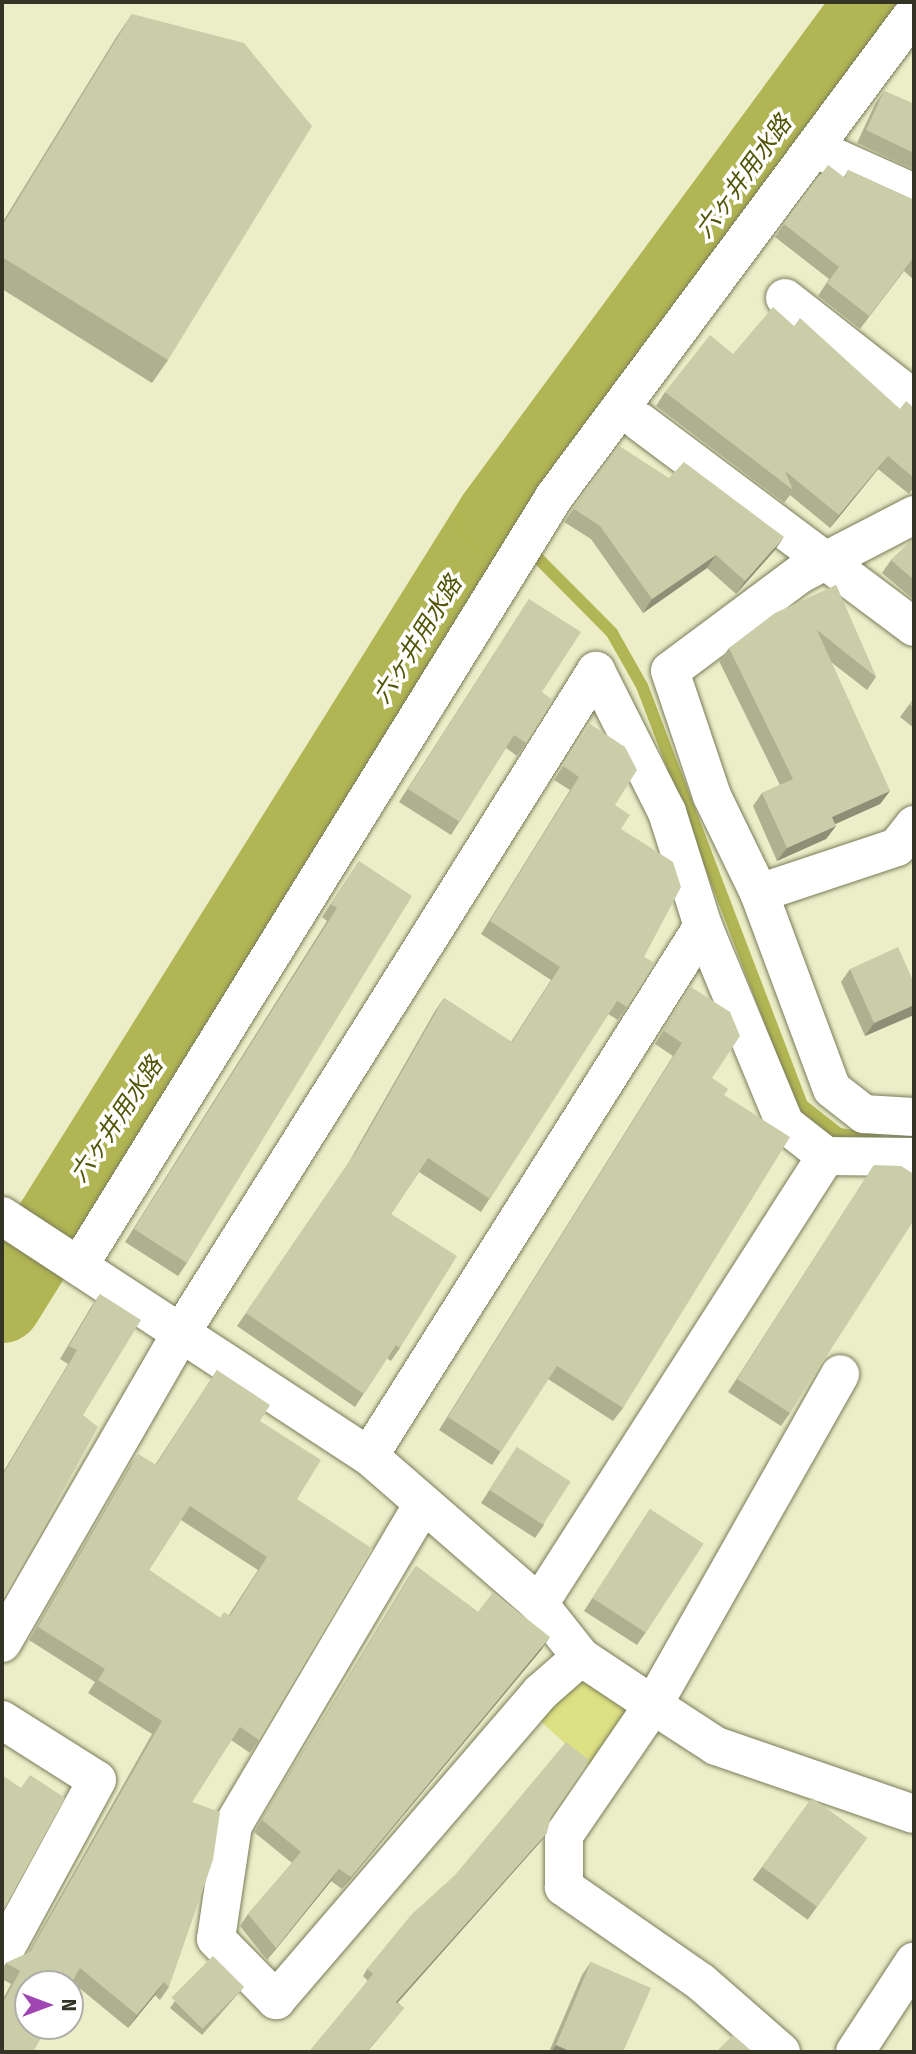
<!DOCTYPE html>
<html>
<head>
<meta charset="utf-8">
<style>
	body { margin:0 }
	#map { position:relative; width:916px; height:2054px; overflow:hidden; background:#eceec8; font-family:"Fira Sans","Noto Sans JP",sans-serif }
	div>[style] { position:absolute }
	.green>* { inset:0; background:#dde183 }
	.stream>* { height:12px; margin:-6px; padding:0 6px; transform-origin:6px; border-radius:6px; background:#b1b553 }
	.river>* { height:77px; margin:-38.5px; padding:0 38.5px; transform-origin:38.5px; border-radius:38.5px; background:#b1b553 }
	.roads { filter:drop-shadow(0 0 2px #7a7c5a) drop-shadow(0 0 2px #7a7c5a) }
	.minor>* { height:38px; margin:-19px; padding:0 19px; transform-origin:19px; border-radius:19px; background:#fff }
	.major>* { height:38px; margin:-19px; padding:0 19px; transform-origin:19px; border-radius:19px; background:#fff }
	.wall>* { inset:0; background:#aeb090; transform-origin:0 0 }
	.shaded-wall>* { inset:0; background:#8d9076 }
	.building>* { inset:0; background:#cacda8; transform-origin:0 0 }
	span { translate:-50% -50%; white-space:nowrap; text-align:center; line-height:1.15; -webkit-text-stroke:7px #fff; paint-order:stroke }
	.water-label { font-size:24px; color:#525406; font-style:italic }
	.frame { position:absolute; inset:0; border:4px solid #333425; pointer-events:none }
	.north { position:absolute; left:14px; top:1970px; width:70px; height:70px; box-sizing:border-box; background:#fff; border:2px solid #adaea8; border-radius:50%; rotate:90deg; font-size:19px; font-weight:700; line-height:28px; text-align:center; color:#333425 }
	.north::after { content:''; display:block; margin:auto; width:24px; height:32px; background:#a046b2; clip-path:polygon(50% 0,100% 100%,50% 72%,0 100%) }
</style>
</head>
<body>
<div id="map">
	<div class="green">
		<i style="clip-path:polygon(577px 1676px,635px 1714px,594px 1770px,535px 1716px)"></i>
	</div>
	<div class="stream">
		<i style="left:495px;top:515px;width:166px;rotate:45.2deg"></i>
		<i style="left:612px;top:633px;width:61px;rotate:60.5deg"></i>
		<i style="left:642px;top:686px;width:449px;rotate:69.1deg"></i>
		<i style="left:802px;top:1105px;width:47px;rotate:38.1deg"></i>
		<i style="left:839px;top:1134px;width:37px;rotate:9deg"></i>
	</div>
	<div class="river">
		<i style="left:2px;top:1304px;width:930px;rotate:-58deg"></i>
		<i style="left:495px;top:515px;width:637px;rotate:-53.62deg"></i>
	</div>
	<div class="roads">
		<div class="minor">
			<i style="left:814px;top:148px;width:110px;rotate:24.2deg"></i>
			<i style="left:785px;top:298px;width:164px;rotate:38.1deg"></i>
			<i style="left:640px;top:422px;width:342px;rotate:36.8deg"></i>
			<i style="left:914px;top:515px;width:128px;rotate:152.6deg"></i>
			<i style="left:800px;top:574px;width:162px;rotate:143.3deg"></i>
			<i style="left:670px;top:671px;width:132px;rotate:71.4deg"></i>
			<i style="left:712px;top:796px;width:108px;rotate:64.1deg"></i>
			<i style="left:759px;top:893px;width:209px;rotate:69.6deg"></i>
			<i style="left:832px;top:1089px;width:41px;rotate:38deg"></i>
			<i style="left:864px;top:1114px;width:50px;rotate:3.4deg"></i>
			<i style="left:759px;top:893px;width:145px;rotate:-18.4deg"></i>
			<i style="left:897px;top:847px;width:28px;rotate:-52deg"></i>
			<i style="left:826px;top:1156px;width:88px;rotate:0.7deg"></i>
			<i style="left:2px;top:1216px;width:439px;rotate:33.2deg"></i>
			<i style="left:369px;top:1456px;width:225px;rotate:41deg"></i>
			<i style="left:539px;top:1604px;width:68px;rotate:51.6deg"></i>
			<i style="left:581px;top:1657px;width:87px;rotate:33.7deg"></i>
			<i style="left:653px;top:1705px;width:75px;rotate:33.1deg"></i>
			<i style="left:716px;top:1746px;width:209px;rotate:19deg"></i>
			<i style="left:80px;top:1264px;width:902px;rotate:-58.28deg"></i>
			<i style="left:554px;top:497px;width:603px;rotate:-53.36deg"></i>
			<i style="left:423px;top:1504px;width:373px;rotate:120.6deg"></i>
			<i style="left:233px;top:1825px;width:115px;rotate:98.5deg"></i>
			<i style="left:216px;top:1939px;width:86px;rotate:45.5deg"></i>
			<i style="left:276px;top:2000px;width:406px;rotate:-49.3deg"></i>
			<i style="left:541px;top:1692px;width:53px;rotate:-41.2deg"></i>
			<i style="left:539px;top:1604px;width:532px;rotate:-57.36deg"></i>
			<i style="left:826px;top:1156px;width:52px;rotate:-142deg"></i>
			<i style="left:785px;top:1124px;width:214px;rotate:-112.5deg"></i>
			<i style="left:2px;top:1643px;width:354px;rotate:-60deg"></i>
			<i style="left:179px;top:1336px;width:785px;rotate:-57.91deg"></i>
			<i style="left:596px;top:671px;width:158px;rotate:63.3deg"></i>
			<i style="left:667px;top:812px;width:120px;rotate:72.5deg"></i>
			<i style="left:703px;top:926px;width:626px;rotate:122.22deg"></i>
			<i style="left:2px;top:1720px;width:112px;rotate:32.3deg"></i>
			<i style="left:97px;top:1780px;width:199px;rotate:118.5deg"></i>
			<i style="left:781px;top:2052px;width:106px;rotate:-138.8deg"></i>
			<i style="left:701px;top:1982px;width:167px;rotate:-145.3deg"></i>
			<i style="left:564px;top:1887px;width:52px;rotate:-90deg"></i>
			<i style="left:564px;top:1835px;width:158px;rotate:-55.6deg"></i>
			<i style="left:653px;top:1705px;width:380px;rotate:-60.5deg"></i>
		</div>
		<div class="major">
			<i style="left:855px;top:2052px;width:108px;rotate:-56.8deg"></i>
		</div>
	</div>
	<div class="wall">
		<i style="clip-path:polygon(132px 14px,168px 360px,152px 383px,2px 289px,2px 223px,117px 36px)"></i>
		<i style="clip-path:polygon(884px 91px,914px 104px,914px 170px,857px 143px,875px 104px)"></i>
		<i style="clip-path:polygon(848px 170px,914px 200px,914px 280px,904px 271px,860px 329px,818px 296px,829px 279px,775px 237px,784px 224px,844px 177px)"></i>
		<i style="clip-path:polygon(794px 326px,900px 409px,914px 408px,914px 487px,909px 494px,878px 469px,830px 528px,790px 495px,784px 503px,656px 406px,665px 392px,733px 354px)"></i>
		<i style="clip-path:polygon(619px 446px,775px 550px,736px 594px,707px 568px,643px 613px,591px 539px,564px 522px)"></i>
		<i style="clip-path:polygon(914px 538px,914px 600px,882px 573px,891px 560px)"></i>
		<i style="clip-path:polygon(836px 585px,876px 677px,867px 690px,831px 662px,890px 791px,880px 804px,835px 824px,836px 826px,826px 839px,777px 861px,753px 806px,762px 793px,780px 785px,719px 661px,729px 648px)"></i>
		<i style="clip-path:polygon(529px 599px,542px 692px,526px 743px,517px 756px,506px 748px,451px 835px,399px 802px)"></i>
		<i style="clip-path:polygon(914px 698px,914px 728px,900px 717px)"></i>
		<i style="clip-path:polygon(590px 724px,621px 829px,644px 957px,627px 1007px,618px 1020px,608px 1014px,481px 1212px,419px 1172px,391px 1214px,400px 1348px,391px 1361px,387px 1358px,355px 1407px,237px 1326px,349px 1162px,435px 1011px,444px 998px,511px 1042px,551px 980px,481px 934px,570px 790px,554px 780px)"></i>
		<i style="clip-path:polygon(359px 861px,187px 1263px,178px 1276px,125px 1242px,327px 921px,322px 917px)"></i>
		<i style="clip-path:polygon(850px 969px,914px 1005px,914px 1014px,865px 1036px,841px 982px)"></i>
		<i style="clip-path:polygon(691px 987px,712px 1078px,724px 1095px,623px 1408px,613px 1421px,548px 1379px,492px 1465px,439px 1430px,673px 1056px,655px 1044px)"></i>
		<i style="clip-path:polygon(874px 1165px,790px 1413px,781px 1426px,728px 1392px)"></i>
		<i style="clip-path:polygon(100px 1294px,83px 1415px,2px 1602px,2px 1474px,68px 1364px,60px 1359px,91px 1307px)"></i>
		<i style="clip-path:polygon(evenodd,217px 1370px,260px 1421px,297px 1499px,259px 1740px,250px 1753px,231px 1740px,192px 1802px,169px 1987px,160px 2000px,155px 1995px,128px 2028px,72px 1982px,2px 2052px,2px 2001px,11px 1984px,2px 1979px,2px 1969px,6px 1963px,28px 1953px,152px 1734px,88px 1693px,95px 1682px,29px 1640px,129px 1467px,138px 1454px,155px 1465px,217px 1370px,181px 1520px,258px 1570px,229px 1615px,220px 1618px,149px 1570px,181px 1520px)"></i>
		<i style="clip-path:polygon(517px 1447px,544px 1525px,535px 1538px,481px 1503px)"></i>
		<i style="clip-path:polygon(650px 1509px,646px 1632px,637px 1645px,584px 1611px)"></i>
		<i style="clip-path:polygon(416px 1566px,478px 1612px,542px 1649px,342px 1889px,331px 1881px,267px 1960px,240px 1926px,248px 1914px,292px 1863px,254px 1832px,408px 1578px)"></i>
		<i style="left:812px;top:1798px;width:68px;height:101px;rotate:36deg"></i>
		<i style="clip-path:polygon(551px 1816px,542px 1840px,397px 2002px,404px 2008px,367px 2052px,309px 2052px,368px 1981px,363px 1976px,367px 1969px)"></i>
		<i style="clip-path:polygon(591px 1962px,623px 2052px,549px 2052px,582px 1975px)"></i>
		<i style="clip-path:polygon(244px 1987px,202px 2035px,170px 2008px,175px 2001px)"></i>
	</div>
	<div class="shaded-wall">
		<i style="clip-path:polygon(888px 456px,878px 469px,830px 528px,839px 515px)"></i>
		<i style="clip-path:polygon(784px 537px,775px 550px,736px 594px,745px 581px)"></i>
		<i style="clip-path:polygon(716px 555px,707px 568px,643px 613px,652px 599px)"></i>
		<i style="clip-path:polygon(890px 791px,880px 804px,822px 830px,832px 817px)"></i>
		<i style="clip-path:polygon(836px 826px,826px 839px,777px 861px,787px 848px)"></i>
		<i style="clip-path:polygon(914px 1005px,914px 1015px,865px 1036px,874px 1023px)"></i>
		<i style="clip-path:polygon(550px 1637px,542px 1649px,342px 1889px,351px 1877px)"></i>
		<i style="clip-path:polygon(547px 1833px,542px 1840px,392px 2009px,396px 2002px)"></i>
		<i style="clip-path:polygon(339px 1869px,331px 1881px,267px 1960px,276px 1948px)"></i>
		<i style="clip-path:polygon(164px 1982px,155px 1995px,128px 2028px,137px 2015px)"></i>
		<i style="clip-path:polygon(556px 2045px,572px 2052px,551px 2052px)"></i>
	</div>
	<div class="building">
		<i style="clip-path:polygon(132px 14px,244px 43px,312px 126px,168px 360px,2px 257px,2px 226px)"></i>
		<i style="clip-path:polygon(884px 91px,914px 104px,914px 153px,866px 130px)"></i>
		<i style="clip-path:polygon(828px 165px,845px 178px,848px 170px,914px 200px,914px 259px,913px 258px,869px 316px,827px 283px,839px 267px,784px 224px)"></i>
		<i style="clip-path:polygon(773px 307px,794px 326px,800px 318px,900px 409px,906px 401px,914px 408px,914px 478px,888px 456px,839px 515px,785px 471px,793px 490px,665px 392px,710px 335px,733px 354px)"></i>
		<i style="clip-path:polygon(619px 446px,669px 478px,684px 462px,784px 537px,745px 581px,716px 555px,652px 599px,600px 526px,574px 509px)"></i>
		<i style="clip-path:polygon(914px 538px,914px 580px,891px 560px)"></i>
		<i style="clip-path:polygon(836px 585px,876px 677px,817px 630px,890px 791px,832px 817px,836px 826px,787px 848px,762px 793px,793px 779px,729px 648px,775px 613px)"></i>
		<i style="clip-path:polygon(529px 599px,581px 632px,542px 692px,553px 700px,526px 743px,514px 735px,460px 822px,408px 789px)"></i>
		<i style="clip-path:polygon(914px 698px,914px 708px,909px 704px)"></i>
		<i style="clip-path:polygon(590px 724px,625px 747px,637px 770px,615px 805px,630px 815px,621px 829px,673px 862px,681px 887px,644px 957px,655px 963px,627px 1007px,617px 1001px,490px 1199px,428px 1158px,391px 1214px,457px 1256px,400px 1348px,396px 1345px,364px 1394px,246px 1313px,358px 1149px,444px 998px,512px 1042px,560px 967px,490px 921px,579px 777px,563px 766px)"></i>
		<i style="clip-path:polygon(359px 861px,412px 896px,187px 1263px,134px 1229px,337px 908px,331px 904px)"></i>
		<i style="clip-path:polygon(898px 947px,914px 983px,914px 1005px,874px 1023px,850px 969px)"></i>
		<i style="clip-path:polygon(691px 987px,730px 1012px,740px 1036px,712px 1078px,728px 1089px,724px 1095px,790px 1137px,623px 1408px,557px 1366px,501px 1452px,448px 1417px,682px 1043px,664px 1031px)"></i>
		<i style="clip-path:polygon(874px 1165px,901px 1166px,914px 1174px,914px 1220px,790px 1413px,737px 1379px)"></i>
		<i style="clip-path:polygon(100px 1294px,141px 1320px,83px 1415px,98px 1427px,2px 1602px,2px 1476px,77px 1350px,69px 1346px)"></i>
		<i style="clip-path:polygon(evenodd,217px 1370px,270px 1405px,260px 1421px,321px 1460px,297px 1499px,373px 1549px,259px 1740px,240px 1727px,192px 1802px,220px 1812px,213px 1860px,169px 1987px,164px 1982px,137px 2015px,80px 1968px,70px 1986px,70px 1984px,28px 1984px,28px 2026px,48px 2026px,33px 2052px,2px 2052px,2px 2005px,20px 1971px,6px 1963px,30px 1952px,162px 1721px,98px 1680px,105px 1669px,38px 1627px,138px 1454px,156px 1465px,217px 1370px,190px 1506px,267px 1557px,230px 1616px,224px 1612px,220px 1618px,149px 1570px,190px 1506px)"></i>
		<i style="left:517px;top:1447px;width:64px;height:51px;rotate:33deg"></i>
		<i style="left:650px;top:1509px;width:64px;height:106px;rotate:33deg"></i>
		<i style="clip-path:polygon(416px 1566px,478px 1612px,493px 1592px,550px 1637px,351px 1877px,339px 1869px,276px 1948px,248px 1914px,301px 1852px,262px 1820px)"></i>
		<i style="clip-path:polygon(566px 1742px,589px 1760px,551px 1816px,547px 1833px,396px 2002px,404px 2008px,366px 2052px,309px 2052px,373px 1974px,367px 1969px,411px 1915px,455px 1875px)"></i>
		<i style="clip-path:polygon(2px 1775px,21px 1788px,30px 1775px,65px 1798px,2px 1913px)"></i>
		<i style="left:812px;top:1798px;width:68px;height:85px;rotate:36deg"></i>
		<i style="left:213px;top:1956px;width:44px;height:59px;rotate:45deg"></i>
		<i style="clip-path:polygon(591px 1962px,651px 1988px,623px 2052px,572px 2052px,556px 2045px)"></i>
		<i style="clip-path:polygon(733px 2035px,752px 2052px,716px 2052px)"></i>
	</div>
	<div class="water-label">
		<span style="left:744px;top:177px;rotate:-54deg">六ヶ井用水路</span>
		<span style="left:418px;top:640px;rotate:-58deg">六ヶ井用水路</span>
		<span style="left:117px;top:1120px;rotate:-56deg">六ヶ井用水路</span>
	</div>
	<div class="frame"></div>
	<div class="north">N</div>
</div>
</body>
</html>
